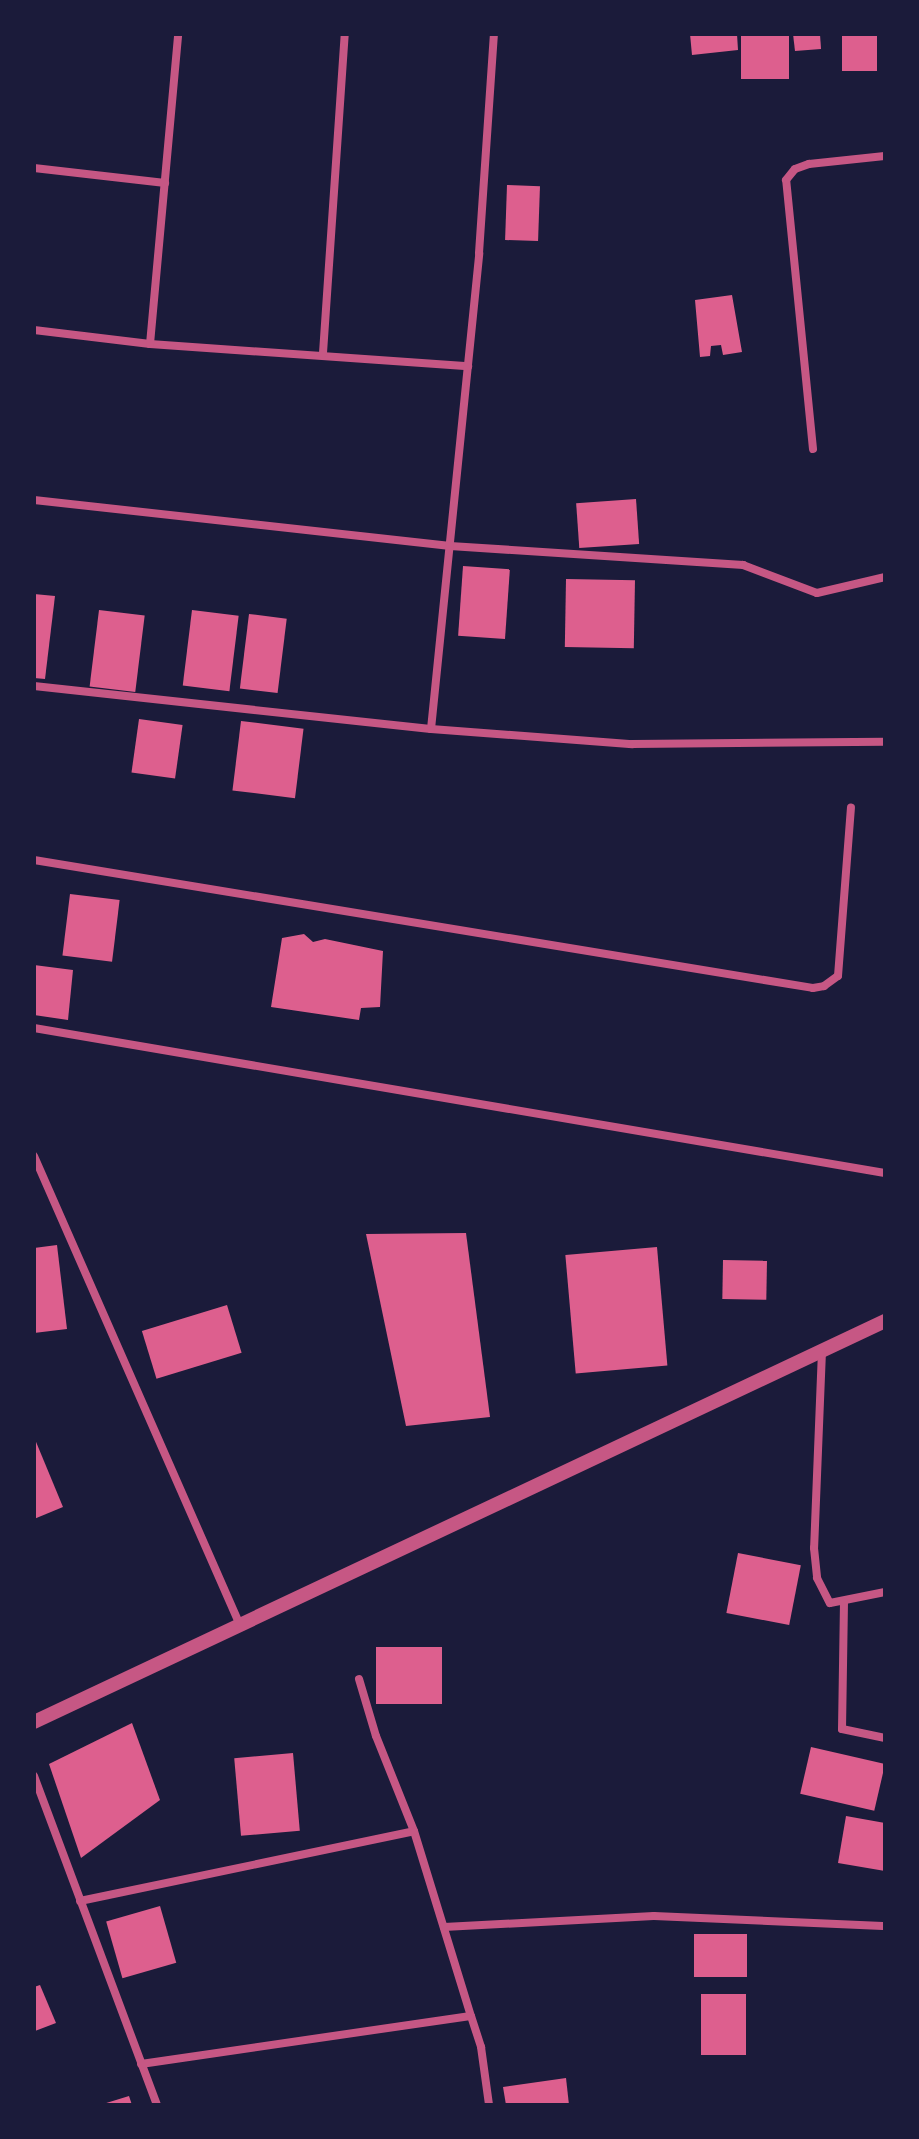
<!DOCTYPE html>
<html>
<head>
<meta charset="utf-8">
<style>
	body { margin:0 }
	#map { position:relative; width:919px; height:2139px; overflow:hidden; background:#1b1b3a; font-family:Cabin,sans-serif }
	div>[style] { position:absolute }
	.building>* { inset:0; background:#dd5f8e; transform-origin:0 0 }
	.minor>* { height:8px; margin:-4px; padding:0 4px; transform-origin:4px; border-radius:4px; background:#c65784 }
	.tertiary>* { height:14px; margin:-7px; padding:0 7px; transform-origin:7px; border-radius:7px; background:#c65784 }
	span { translate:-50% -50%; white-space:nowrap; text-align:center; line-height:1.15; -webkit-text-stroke:6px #1b1b3a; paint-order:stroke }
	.frame { position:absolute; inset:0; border:36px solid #1b1b3a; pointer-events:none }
</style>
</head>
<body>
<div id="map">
	<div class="building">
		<i style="clip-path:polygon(690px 34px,737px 34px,738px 50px,692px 55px)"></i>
		<i style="left:741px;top:34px;width:48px;height:45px"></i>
		<i style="clip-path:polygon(793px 34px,820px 34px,821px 49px,795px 51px)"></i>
		<i style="left:842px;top:34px;width:35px;height:37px"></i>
		<i style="left:507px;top:185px;width:33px;height:55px;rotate:2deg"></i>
		<i style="clip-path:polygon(732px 295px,742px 352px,723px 355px,721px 345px,711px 346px,710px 356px,700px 357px,695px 300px)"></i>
		<i style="left:636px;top:499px;width:45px;height:60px;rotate:86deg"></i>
		<i style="left:463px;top:566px;width:47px;height:70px;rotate:4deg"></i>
		<i style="left:566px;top:579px;width:69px;height:68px;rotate:1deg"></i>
		<i style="clip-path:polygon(34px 594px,55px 596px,45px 679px,34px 678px)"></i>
		<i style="left:99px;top:610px;width:46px;height:77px;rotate:7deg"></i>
		<i style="left:192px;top:610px;width:47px;height:76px;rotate:7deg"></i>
		<i style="left:249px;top:614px;width:38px;height:75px;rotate:7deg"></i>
		<i style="left:139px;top:719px;width:44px;height:54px;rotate:8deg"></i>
		<i style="left:241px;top:721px;width:63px;height:70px;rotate:7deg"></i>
		<i style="left:70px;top:894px;width:50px;height:62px;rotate:7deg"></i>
		<i style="clip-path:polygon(304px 934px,313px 942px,325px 939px,383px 951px,380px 1007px,361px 1008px,359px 1020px,271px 1007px,282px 938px)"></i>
		<i style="clip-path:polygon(34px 965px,73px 970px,68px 1020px,34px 1015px)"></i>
		<i style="clip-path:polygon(466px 1233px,490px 1417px,406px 1426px,366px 1234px)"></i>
		<i style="clip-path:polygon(57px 1245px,67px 1329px,34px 1333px,34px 1248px)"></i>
		<i style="left:657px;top:1247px;width:119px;height:92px;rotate:85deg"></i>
		<i style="left:723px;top:1260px;width:44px;height:39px;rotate:1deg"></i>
		<i style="left:227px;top:1305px;width:50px;height:89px;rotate:73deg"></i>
		<i style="clip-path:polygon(34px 1437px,63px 1507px,34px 1519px)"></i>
		<i style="left:738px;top:1553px;width:64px;height:61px;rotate:11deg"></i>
		<i style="left:376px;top:1647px;width:66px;height:57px"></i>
		<i style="clip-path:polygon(132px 1723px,160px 1800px,81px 1858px,49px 1764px)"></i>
		<i style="left:811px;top:1747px;width:76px;height:48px;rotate:13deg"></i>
		<i style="left:293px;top:1753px;width:78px;height:59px;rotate:85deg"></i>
		<i style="clip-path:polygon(846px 1816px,885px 1823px,885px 1871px,838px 1863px)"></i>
		<i style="left:160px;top:1906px;width:59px;height:56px;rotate:74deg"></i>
		<i style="left:694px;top:1934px;width:53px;height:43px"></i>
		<i style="clip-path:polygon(40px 1985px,56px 2023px,35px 2031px,34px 1987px)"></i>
		<i style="left:701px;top:1994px;width:45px;height:61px"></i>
		<i style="clip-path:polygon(566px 2078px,569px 2105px,506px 2105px,503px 2087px)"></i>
		<i style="clip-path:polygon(129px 2096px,132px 2105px,104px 2105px,103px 2104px)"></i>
	</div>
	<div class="minor">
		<i style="left:34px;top:168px;width:132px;rotate:6.5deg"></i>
		<i style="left:34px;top:330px;width:117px;rotate:6.9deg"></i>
		<i style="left:150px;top:344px;width:319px;rotate:4deg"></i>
		<i style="left:150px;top:344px;width:311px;rotate:-84.8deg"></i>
		<i style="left:323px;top:353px;width:320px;rotate:-86.1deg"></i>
		<i style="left:813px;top:449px;width:270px;rotate:-95.7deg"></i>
		<i style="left:786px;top:180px;width:14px;rotate:-51deg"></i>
		<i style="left:795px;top:169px;width:15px;rotate:-20deg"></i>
		<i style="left:809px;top:164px;width:76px;rotate:-6deg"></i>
		<i style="left:34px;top:500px;width:419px;rotate:6.3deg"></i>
		<i style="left:450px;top:546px;width:294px;rotate:3.7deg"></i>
		<i style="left:743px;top:565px;width:79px;rotate:20.7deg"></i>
		<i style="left:817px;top:593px;width:70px;rotate:-13.2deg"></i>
		<i style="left:34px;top:686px;width:399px;rotate:6.2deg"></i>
		<i style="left:431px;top:729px;width:202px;rotate:4.3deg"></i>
		<i style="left:632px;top:744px;width:253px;rotate:-0.5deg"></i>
		<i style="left:431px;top:729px;width:478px;rotate:-84.2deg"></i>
		<i style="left:479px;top:253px;width:220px;rotate:-86.1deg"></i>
		<i style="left:34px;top:860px;width:789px;rotate:9.33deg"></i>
		<i style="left:813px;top:988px;width:11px;rotate:-10deg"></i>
		<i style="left:824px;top:986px;width:17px;rotate:-36deg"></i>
		<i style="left:838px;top:976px;width:169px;rotate:-85.6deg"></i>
		<i style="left:34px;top:1028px;width:863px;rotate:9.67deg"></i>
		<i style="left:34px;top:1156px;width:512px;rotate:66.29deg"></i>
		<i style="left:822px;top:1351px;width:197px;rotate:92.3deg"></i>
		<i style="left:814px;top:1548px;width:30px;rotate:84deg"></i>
		<i style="left:817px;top:1578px;width:28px;rotate:63deg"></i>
		<i style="left:830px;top:1603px;width:56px;rotate:-11.3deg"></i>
		<i style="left:844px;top:1602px;width:127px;rotate:90.9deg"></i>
		<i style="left:842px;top:1729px;width:44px;rotate:11.8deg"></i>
		<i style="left:359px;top:1679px;width:59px;rotate:73.4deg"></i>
		<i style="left:376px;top:1736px;width:102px;rotate:68.2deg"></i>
		<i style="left:414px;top:1831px;width:194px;rotate:72.9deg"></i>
		<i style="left:471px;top:2016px;width:33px;rotate:72deg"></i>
		<i style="left:481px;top:2047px;width:59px;rotate:82.1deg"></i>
		<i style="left:34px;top:1776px;width:351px;rotate:69.5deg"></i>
		<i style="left:80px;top:1901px;width:341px;rotate:-11.8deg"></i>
		<i style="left:444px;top:1927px;width:210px;rotate:-3deg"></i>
		<i style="left:654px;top:1916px;width:229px;rotate:2.5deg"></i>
		<i style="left:141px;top:2064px;width:333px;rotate:-8.3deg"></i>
	</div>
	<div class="tertiary">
		<i style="left:34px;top:1722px;width:941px;rotate:-25.23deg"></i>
	</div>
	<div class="frame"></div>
</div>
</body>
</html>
